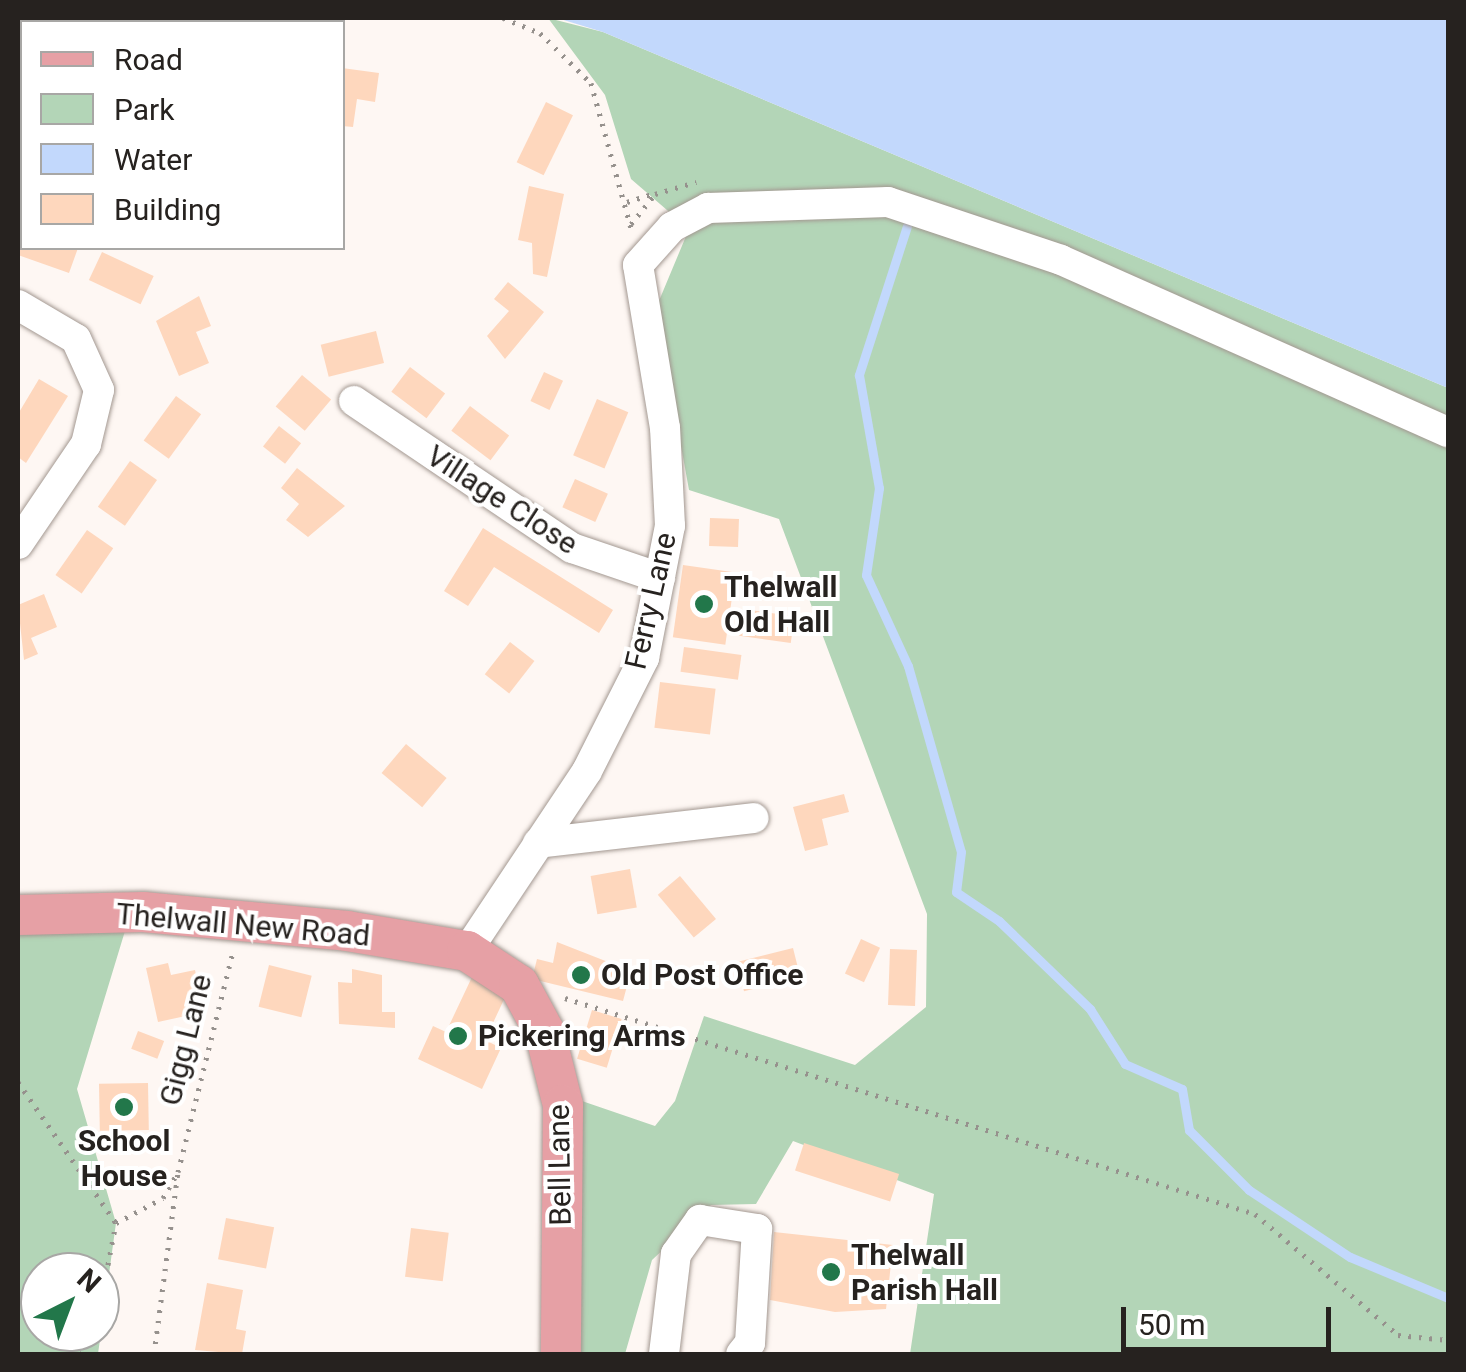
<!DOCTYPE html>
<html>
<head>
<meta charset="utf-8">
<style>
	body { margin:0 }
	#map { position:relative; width:1466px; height:1372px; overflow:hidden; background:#fef7f3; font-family:Roboto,sans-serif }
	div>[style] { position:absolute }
	.green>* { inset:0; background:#b3d5b7 }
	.water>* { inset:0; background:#c2d8fc }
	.stream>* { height:9px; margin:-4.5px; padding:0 4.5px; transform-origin:4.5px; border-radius:4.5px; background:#c2d8fc }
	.building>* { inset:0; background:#fed7bd; transform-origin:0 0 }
	.path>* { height:5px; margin-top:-2.5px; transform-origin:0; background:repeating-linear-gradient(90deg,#96918d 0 2.5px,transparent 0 10.5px) }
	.roads { filter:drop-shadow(0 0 2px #a39891) drop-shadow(0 0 2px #a39891) }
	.minor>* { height:30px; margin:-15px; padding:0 15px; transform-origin:15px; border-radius:15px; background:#fff }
	.major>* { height:40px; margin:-20px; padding:0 20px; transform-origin:20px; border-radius:20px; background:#e6a0a5 }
	.dots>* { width:28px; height:28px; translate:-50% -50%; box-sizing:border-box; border:5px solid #fff; border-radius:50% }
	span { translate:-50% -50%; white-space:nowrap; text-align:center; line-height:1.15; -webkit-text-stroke:8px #fff; paint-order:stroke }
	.street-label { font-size:30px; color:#26221f }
	.poi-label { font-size:30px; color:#26221f; font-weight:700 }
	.left { translate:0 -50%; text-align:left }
	.frame { position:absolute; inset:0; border:20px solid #26221f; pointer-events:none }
	.legend { position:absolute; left:20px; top:20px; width:325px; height:230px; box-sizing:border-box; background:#fff; border:2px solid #a8a7a5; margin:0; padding:12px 18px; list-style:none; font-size:30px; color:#26221f }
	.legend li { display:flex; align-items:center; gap:20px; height:50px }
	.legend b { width:50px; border:2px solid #a8a7a5 }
	.north { position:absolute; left:20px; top:1252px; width:100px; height:100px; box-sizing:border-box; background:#fff; border:2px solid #a8a7a5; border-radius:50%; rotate:42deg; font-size:28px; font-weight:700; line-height:40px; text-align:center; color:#26221f }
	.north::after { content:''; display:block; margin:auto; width:35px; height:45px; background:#22774a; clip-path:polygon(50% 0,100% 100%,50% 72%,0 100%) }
	.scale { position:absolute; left:1121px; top:1307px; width:210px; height:45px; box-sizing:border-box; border:5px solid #26221f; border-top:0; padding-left:12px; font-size:30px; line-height:35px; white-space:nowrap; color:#26221f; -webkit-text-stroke:8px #fff; paint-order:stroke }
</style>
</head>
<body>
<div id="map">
	<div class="green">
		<i style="clip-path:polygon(548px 18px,603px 32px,1448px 388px,1448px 1354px,910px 1354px,934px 1194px,793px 1141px,756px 1204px,711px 1205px,652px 1260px,625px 1354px,580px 1354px,579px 1100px,655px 1126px,675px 1101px,704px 1016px,855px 1065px,926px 1007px,927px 914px,779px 519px,689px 490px,656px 308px,689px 229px,631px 179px,605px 95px)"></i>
		<i style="clip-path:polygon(evenodd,125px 931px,77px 1089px,116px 1223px,98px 1354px,18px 1354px,18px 935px,125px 931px,40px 1272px,100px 1272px,100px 1332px,40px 1332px,40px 1272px)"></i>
	</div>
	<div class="water">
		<i style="clip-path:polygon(557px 18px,1448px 18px,1448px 388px,603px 32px)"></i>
	</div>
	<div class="stream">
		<i style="left:907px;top:226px;width:157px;rotate:107.9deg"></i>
		<i style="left:859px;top:375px;width:115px;rotate:80deg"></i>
		<i style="left:879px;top:488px;width:88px;rotate:98.5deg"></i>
		<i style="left:866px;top:575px;width:100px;rotate:65.2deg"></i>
		<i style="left:908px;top:666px;width:193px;rotate:74.1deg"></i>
		<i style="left:961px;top:852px;width:40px;rotate:97.1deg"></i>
		<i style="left:956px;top:892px;width:52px;rotate:34deg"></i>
		<i style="left:999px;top:921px;width:127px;rotate:44deg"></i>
		<i style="left:1090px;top:1009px;width:65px;rotate:57.5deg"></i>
		<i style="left:1125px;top:1064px;width:62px;rotate:23.7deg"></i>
		<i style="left:1182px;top:1089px;width:42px;rotate:80.3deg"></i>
		<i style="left:1189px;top:1130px;width:85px;rotate:45deg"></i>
		<i style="left:1249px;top:1190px;width:121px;rotate:33.6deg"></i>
		<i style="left:1350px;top:1257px;width:106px;rotate:22.7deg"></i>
	</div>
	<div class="building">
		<i style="left:255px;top:18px;width:55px;height:4px"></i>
		<i style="clip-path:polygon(342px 68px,379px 73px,375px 102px,357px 99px,353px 127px,342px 126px)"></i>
		<i style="left:546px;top:102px;width:30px;height:67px;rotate:26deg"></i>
		<i style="clip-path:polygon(529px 186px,564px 194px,547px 277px,533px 274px,532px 243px,518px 240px)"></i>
		<i style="clip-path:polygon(22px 236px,22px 248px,78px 248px,69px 273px,18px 255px)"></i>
		<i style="left:102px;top:252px;width:57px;height:31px;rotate:25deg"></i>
		<i style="clip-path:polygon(508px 282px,544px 312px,505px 359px,487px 336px,509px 311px,494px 299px)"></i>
		<i style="clip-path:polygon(199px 296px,211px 326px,196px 332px,209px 363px,179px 376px,156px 321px)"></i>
		<i style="left:376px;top:331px;width:33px;height:57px;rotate:76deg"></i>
		<i style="left:410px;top:367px;width:44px;height:31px;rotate:37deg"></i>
		<i style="left:544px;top:372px;width:21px;height:32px;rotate:25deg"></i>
		<i style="left:302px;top:375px;width:38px;height:41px;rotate:40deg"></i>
		<i style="clip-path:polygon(39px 379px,68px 396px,26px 463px,18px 457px,18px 414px)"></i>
		<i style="left:176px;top:396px;width:31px;height:55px;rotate:36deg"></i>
		<i style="left:597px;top:399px;width:34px;height:61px;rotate:23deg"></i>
		<i style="left:470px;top:406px;width:49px;height:31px;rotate:37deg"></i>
		<i style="left:279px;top:426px;width:28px;height:26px;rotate:38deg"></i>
		<i style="left:130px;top:461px;width:33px;height:56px;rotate:35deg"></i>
		<i style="clip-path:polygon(297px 468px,345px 506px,308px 537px,286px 520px,299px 504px,281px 488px)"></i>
		<i style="left:575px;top:479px;width:36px;height:31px;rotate:24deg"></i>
		<i style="left:710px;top:518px;width:29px;height:28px;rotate:2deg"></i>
		<i style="clip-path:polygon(483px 528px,613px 610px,599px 633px,494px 567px,468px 606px,444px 591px)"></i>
		<i style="left:87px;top:530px;width:32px;height:55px;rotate:35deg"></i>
		<i style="left:683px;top:565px;width:53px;height:73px;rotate:8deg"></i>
		<i style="clip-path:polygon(44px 594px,57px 627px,31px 638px,38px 654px,24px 660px,18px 605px)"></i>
		<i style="left:743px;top:609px;width:52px;height:27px;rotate:8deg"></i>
		<i style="left:510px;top:642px;width:31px;height:41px;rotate:38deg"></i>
		<i style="left:684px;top:647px;width:58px;height:25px;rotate:8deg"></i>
		<i style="left:660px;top:682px;width:56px;height:46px;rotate:7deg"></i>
		<i style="left:406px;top:744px;width:53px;height:38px;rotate:40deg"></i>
		<i style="clip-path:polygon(844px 794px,849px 812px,822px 819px,828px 845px,805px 851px,793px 807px)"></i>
		<i style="left:630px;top:869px;width:39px;height:40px;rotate:80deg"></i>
		<i style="left:680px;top:876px;width:56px;height:29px;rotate:50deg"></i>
		<i style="left:861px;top:939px;width:21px;height:38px;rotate:25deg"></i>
		<i style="clip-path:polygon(557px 942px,631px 971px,623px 1001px,532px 979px,537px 959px,553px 963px)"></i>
		<i style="left:793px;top:948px;width:30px;height:58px;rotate:76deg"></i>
		<i style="left:890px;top:949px;width:27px;height:56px;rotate:2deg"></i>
		<i style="clip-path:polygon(168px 963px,171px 975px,195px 970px,204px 1012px,158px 1022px,146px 968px)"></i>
		<i style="left:269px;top:965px;width:44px;height:43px;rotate:14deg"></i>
		<i style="clip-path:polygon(352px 969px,382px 975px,382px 1012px,395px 1012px,395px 1028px,339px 1024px,338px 982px,352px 983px)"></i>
		<i style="clip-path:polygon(472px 977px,507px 993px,485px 1040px,501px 1048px,482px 1089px,418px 1059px,433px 1026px,446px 1032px)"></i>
		<i style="left:592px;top:1010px;width:31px;height:51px;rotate:17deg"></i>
		<i style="left:138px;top:1031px;width:28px;height:19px;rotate:21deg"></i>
		<i style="left:148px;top:1083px;width:47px;height:49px;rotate:89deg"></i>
		<i style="left:804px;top:1143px;width:100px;height:29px;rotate:18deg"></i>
		<i style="left:226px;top:1218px;width:49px;height:42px;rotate:11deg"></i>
		<i style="left:411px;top:1228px;width:38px;height:49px;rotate:7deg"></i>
		<i style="clip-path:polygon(774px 1232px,893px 1245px,886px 1309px,835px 1312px,770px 1300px)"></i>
		<i style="clip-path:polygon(207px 1283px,243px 1290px,236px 1329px,246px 1331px,242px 1354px,195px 1350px)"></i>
	</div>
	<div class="path">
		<i style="left:503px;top:18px;width:40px;rotate:22deg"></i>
		<i style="left:540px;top:33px;width:71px;rotate:44.4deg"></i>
		<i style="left:591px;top:83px;width:150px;rotate:74.6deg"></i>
		<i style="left:627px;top:202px;width:29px;rotate:-18deg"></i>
		<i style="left:631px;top:224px;width:38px;rotate:-51deg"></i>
		<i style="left:655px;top:194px;width:43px;rotate:-16.3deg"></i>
		<i style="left:565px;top:998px;width:723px;rotate:17.38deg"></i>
		<i style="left:1255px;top:1214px;width:187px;rotate:40.2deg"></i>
		<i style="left:1398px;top:1335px;width:50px;rotate:5.7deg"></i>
		<i style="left:18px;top:1082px;width:172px;rotate:55.2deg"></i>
		<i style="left:100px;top:1306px;width:85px;rotate:-79.1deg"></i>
		<i style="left:116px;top:1223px;width:53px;rotate:-28deg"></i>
		<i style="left:163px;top:1198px;width:28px;rotate:-60deg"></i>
		<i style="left:82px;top:1354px;width:23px;rotate:-70deg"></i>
		<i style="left:154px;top:1354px;width:184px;rotate:-82.5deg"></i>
		<i style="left:178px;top:1172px;width:228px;rotate:-76deg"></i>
	</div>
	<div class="roads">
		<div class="minor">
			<i style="left:18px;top:22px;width:4px;rotate:27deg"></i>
			<i style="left:18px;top:305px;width:67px;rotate:30.4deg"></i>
			<i style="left:76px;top:339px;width:56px;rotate:65.7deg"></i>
			<i style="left:99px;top:390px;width:56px;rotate:103.5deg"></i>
			<i style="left:86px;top:444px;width:121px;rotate:124.2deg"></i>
			<i style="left:354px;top:401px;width:263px;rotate:34deg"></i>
			<i style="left:572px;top:548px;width:93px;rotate:18.8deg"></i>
			<i style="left:538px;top:843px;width:217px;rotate:-6.6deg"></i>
			<i style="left:467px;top:951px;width:216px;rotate:-56.3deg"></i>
			<i style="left:587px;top:771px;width:127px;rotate:-63.2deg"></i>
			<i style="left:644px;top:658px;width:135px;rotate:-78.9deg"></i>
			<i style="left:670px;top:526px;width:98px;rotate:-92.9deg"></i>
			<i style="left:665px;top:428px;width:165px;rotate:-99.4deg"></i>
			<i style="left:638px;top:265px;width:51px;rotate:-48.2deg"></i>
			<i style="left:672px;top:227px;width:41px;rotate:-27.8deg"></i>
			<i style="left:708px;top:208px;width:180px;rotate:-1.9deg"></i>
			<i style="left:888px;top:202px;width:182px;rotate:18.5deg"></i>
			<i style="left:1061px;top:260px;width:424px;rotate:24deg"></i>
			<i style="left:664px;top:1354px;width:101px;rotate:-83.2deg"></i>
			<i style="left:676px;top:1254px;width:42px;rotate:-54.8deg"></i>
			<i style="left:700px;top:1220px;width:58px;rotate:9deg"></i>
			<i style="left:757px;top:1229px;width:114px;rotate:93.5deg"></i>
			<i style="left:750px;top:1343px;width:14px;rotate:129deg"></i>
		</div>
		<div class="major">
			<i style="left:18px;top:915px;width:125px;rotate:-1.4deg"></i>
			<i style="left:143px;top:912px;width:205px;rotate:5.3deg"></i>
			<i style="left:347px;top:931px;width:122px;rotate:9.5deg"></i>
			<i style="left:467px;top:951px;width:62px;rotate:33.2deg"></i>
			<i style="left:519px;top:985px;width:55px;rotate:61.6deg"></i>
			<i style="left:545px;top:1033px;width:74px;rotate:76deg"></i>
			<i style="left:563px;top:1105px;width:249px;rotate:90.5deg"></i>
		</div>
	</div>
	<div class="dots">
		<i style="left:704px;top:604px;background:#22774a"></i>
		<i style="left:581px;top:975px;background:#22774a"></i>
		<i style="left:458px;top:1036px;background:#22774a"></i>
		<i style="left:124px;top:1107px;background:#22774a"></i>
		<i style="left:831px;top:1272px;background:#22774a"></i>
	</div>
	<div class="street-label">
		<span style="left:502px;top:500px;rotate:33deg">Village Close</span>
		<span style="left:651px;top:601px;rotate:-77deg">Ferry Lane</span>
		<span style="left:243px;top:925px;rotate:5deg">Thelwall New Road</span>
		<span style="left:186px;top:1040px;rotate:-76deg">Gigg Lane</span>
		<span style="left:560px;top:1165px;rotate:-91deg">Bell Lane</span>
	</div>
	<div class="poi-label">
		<span class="left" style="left:724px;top:604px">Thelwall<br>Old Hall</span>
		<span class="left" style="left:601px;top:975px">Old Post Office</span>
		<span class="left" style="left:478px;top:1036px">Pickering Arms</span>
		<span style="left:124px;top:1158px">School<br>House</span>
		<span class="left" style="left:851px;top:1272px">Thelwall<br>Parish Hall</span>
	</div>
	<div class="frame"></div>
	<ul class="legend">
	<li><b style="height:12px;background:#e6a0a5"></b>Road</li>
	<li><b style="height:28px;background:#b3d5b7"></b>Park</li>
	<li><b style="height:28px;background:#c2d8fc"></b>Water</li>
	<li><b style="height:28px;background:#fed7bd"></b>Building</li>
	</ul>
	<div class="north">N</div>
	<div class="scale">50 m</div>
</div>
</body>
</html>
